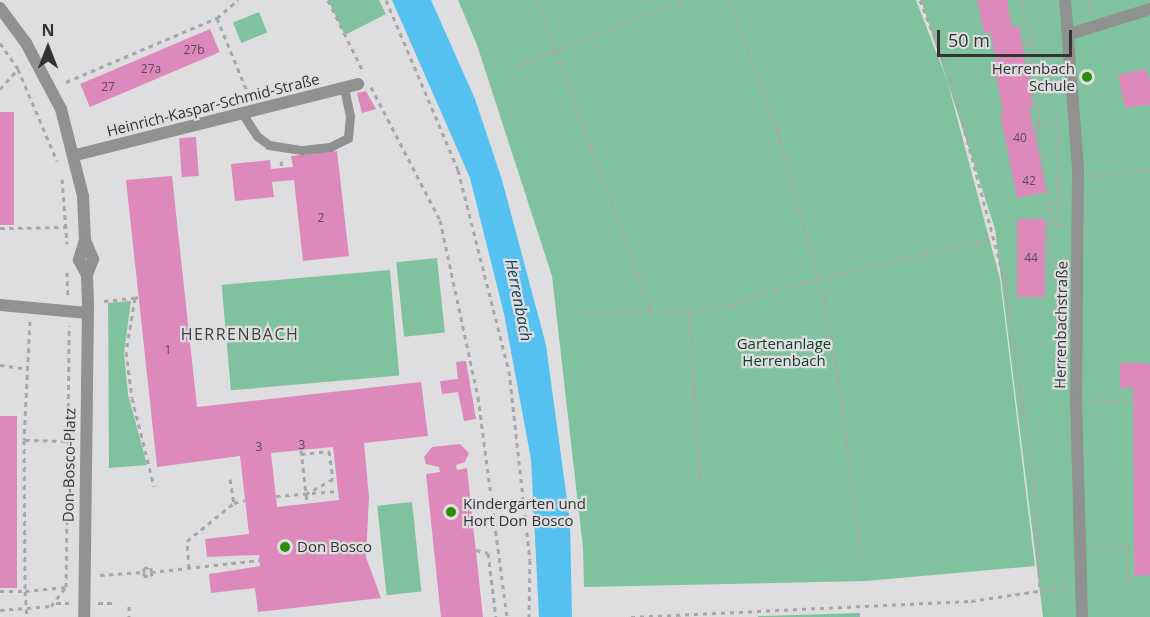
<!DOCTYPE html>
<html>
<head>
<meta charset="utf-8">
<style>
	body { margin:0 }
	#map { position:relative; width:1150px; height:617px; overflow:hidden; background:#dedee1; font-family:"Open Sans",sans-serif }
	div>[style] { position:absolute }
	.green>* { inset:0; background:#80c29e; transform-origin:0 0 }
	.water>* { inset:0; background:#54c1f0 }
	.building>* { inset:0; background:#dd89bc; transform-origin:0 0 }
	.path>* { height:3px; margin-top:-1.5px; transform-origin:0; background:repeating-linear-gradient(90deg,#a7a7a9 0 4.5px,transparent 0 9px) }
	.service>* { height:9px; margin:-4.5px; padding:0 4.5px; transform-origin:4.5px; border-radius:4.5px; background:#909191 }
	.minor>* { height:12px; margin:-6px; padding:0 6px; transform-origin:6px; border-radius:6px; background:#909191 }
	.dots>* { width:16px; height:16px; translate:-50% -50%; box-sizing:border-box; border:3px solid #dedee1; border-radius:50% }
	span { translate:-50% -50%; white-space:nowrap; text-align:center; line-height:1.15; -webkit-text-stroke:4.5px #dedee1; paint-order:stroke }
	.number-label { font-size:12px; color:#5e4856 }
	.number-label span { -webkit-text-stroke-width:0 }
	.poi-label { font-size:15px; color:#333334 }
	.right { translate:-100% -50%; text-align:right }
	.left { translate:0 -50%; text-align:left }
	.street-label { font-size:15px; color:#333334 }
	.park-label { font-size:15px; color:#0f3b27 }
	.water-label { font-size:16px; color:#124155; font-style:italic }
	.neighbourhood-label { font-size:16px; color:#404142; letter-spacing:1.5px }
	.north { position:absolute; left:18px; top:18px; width:60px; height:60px; -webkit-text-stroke:4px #dedee1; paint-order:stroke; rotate:0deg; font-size:16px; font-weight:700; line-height:24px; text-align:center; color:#333334 }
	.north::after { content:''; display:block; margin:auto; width:21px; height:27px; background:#333334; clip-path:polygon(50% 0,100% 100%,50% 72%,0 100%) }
	.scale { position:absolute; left:937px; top:30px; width:135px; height:27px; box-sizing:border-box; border:3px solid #333334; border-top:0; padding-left:8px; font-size:18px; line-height:21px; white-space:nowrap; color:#333334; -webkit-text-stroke:4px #dedee1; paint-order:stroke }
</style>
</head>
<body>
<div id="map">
	<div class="green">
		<i style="clip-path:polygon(328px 0,379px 0,386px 14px,345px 35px)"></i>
		<i style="clip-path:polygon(458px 0,916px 0,947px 80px,1000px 279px,1035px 566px,866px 581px,584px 587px,583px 548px,552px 276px,477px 45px)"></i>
		<i style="clip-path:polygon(921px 0,1150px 0,1150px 617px,1043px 617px,995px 229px)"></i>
		<i style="left:259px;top:12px;width:22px;height:28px;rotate:68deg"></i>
		<i style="left:437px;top:258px;width:75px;height:41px;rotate:84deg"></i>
		<i style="left:390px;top:270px;width:106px;height:169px;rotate:85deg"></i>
		<i style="clip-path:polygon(131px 301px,124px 353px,128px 394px,147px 465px,109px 468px,108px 303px)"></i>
		<i style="left:412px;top:502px;width:90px;height:35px;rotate:84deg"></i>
		<i style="clip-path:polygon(860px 613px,860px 617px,758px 617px,758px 616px)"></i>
	</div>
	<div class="water">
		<i style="clip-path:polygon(392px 0,431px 0,475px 99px,502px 180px,546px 345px,570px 522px,572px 617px,539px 617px,531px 459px,504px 314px,470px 178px)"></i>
	</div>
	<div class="building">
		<i style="clip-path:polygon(977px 0,1007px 0,1012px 27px,1019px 26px,1033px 106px,1029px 107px,1047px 192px,1017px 198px,1000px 113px,1003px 112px,995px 71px,998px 70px,990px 32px,984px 33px)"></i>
		<i style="left:210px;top:29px;width:25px;height:141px;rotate:67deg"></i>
		<i style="clip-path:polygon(1145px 69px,1150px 80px,1150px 105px,1125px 108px,1118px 75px)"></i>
		<i style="clip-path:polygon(366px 91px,376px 109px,362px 113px,357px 93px)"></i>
		<i style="left:0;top:112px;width:14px;height:113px"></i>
		<i style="left:196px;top:137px;width:39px;height:17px;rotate:86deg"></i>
		<i style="clip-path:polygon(337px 151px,349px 256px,303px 261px,294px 180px,272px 182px,274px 197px,235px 201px,231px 164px,270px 160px,271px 169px,293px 167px,291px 156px)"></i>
		<i style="clip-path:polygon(evenodd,172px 176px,197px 407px,421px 382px,428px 436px,364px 443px,369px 497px,366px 557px,381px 598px,258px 612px,255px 588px,211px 593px,209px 574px,260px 566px,259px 555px,207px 557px,205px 539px,249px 534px,240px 456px,157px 467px,126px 180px,172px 176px,333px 447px,339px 500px,277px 507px,271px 453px,333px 447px)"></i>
		<i style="left:1017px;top:219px;width:28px;height:78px"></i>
		<i style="clip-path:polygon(466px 361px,476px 419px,464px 421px,458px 392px,442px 394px,440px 381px,458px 379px,456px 362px)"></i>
		<i style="clip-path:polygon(1120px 363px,1148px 363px,1150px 366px,1150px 575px,1134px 576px,1133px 387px,1120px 388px)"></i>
		<i style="left:0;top:416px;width:17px;height:172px"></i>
		<i style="clip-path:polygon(460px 444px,469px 453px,465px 462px,456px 465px,457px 470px,467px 468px,483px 617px,441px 617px,426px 474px,440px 472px,439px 467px,426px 464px,424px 457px,432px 447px)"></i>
	</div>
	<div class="path">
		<i style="left:328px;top:0;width:79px;rotate:63.8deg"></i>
		<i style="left:386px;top:0;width:185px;rotate:67deg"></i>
		<i style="left:458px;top:170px;width:207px;rotate:75.8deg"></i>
		<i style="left:509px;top:371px;width:190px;rotate:83.7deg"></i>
		<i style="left:530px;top:560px;width:57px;rotate:91deg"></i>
		<i style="left:537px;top:0;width:333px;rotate:69.8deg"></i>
		<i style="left:729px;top:0;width:139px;rotate:69.7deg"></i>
		<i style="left:777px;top:130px;width:175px;rotate:74.5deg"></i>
		<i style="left:824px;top:299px;width:89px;rotate:79.7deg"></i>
		<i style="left:840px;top:387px;width:179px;rotate:83deg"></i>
		<i style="left:920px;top:0;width:85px;rotate:68.6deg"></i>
		<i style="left:951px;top:79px;width:214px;rotate:75.1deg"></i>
		<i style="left:1006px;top:286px;width:199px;rotate:81.9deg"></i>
		<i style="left:1034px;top:483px;width:107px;rotate:86.8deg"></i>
		<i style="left:1020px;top:0;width:43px;rotate:71.1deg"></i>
		<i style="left:1034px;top:41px;width:6px;rotate:171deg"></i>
		<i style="left:1028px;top:42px;width:30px;rotate:78deg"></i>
		<i style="left:1034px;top:71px;width:6px;rotate:149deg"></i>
		<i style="left:1029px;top:74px;width:51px;rotate:78.7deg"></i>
		<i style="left:1039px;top:124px;width:19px;rotate:-9deg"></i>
		<i style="left:1058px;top:121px;width:3px;rotate:90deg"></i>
		<i style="left:1089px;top:0;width:13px;rotate:81deg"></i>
		<i style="left:217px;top:18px;width:28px;rotate:-41deg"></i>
		<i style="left:0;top:43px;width:32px;rotate:55deg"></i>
		<i style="left:18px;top:69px;width:100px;rotate:67deg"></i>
		<i style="left:509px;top:69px;width:186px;rotate:-21.7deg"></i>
		<i style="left:66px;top:82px;width:164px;rotate:-23deg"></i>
		<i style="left:217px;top:18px;width:84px;rotate:67.7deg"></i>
		<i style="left:371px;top:87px;width:150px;rotate:62.6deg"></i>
		<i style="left:440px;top:220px;width:181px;rotate:77.9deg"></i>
		<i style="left:478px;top:397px;width:222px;rotate:82.5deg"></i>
		<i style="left:0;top:89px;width:27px;rotate:-48deg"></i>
		<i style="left:1039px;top:124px;width:5px;rotate:112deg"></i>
		<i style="left:1037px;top:129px;width:98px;rotate:81.2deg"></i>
		<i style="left:1058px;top:131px;width:94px;rotate:89.4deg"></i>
		<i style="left:281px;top:161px;width:7px;rotate:82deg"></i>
		<i style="left:1092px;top:176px;width:58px;rotate:-5.9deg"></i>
		<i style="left:62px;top:179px;width:65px;rotate:85.6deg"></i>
		<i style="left:1060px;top:225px;width:13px;rotate:176deg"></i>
		<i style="left:1047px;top:226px;width:37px;rotate:84deg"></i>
		<i style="left:1051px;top:263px;width:12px;rotate:-5deg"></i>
		<i style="left:0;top:228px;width:67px;rotate:-0.9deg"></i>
		<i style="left:67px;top:272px;width:26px;rotate:88deg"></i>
		<i style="left:138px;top:297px;width:3px;rotate:162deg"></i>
		<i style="left:135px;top:298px;width:55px;rotate:99.5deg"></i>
		<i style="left:126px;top:352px;width:46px;rotate:82.6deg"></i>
		<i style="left:132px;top:398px;width:91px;rotate:76deg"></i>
		<i style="left:104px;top:301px;width:31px;rotate:-6deg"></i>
		<i style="left:690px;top:312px;width:172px;rotate:86.7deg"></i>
		<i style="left:584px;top:313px;width:106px;rotate:-0.5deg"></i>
		<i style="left:690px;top:312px;width:40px;rotate:-8.5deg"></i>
		<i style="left:730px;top:306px;width:47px;rotate:-21.1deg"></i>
		<i style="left:774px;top:289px;width:225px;rotate:-13.1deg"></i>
		<i style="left:30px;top:321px;width:119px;rotate:92.9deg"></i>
		<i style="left:24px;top:440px;width:151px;rotate:89.6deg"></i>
		<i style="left:25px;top:591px;width:41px;rotate:-5.6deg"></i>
		<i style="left:0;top:365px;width:27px;rotate:8deg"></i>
		<i style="left:1089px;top:400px;width:44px;rotate:1.3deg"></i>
		<i style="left:25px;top:440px;width:40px;rotate:1.4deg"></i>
		<i style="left:301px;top:450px;width:53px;rotate:83.5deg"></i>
		<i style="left:301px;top:454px;width:28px;rotate:-6deg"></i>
		<i style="left:329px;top:451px;width:28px;rotate:82deg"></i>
		<i style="left:333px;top:479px;width:31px;rotate:151deg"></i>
		<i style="left:230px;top:479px;width:24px;rotate:81deg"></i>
		<i style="left:276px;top:496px;width:62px;rotate:-4.6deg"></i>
		<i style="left:1093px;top:548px;width:34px;rotate:-3deg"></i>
		<i style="left:476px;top:550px;width:12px;rotate:14deg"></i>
		<i style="left:488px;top:553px;width:64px;rotate:82.9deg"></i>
		<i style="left:189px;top:568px;width:27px;rotate:-94deg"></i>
		<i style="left:187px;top:541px;width:60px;rotate:-39deg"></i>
		<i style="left:234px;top:503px;width:11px;rotate:-15deg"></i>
		<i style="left:144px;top:572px;width:4px;rotate:-90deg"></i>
		<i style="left:144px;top:568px;width:7px;rotate:-8deg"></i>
		<i style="left:151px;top:567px;width:5px;rotate:90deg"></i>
		<i style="left:100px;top:575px;width:44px;rotate:-3.9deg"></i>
		<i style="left:144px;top:572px;width:4px;rotate:90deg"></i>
		<i style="left:144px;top:576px;width:8px"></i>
		<i style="left:152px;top:576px;width:4px;rotate:-104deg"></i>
		<i style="left:151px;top:572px;width:109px;rotate:-6.3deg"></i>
		<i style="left:1128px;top:581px;width:35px;rotate:-92deg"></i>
		<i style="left:1127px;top:546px;width:7px"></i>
		<i style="left:0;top:591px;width:25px"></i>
		<i style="left:25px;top:591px;width:26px;rotate:86deg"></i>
		<i style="left:56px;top:603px;width:14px"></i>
		<i style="left:98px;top:603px;width:16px"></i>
		<i style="left:129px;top:606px;width:11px;rotate:90deg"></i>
		<i style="left:0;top:610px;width:51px;rotate:-4.5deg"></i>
		<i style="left:51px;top:606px;width:24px;rotate:-52deg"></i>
		<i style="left:66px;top:587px;width:261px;rotate:-89.3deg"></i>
		<i style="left:631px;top:617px;width:340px;rotate:-2.7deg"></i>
		<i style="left:971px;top:601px;width:96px;rotate:-8.4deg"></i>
	</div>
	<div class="service">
		<i style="left:242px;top:113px;width:27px;rotate:57deg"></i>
		<i style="left:257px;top:136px;width:15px;rotate:37deg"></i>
		<i style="left:269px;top:145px;width:33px;rotate:9deg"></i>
		<i style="left:302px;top:150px;width:28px;rotate:-6deg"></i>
		<i style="left:330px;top:147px;width:20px;rotate:-27deg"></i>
		<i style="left:348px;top:138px;width:22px;rotate:-85deg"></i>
		<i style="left:350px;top:116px;width:29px;rotate:-102deg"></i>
	</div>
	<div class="minor">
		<i style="left:1065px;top:0;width:170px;rotate:85.6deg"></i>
		<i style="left:1078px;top:170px;width:230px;rotate:90.5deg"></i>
		<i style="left:1076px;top:400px;width:217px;rotate:88.4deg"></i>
		<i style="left:0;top:8px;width:44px;rotate:53.4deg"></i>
		<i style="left:26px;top:43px;width:75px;rotate:62.1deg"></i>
		<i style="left:61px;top:109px;width:90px;rotate:75.8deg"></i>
		<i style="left:83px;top:196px;width:44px;rotate:87.4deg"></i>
		<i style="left:85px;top:240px;width:21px;rotate:107deg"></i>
		<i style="left:79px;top:260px;width:17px;rotate:62deg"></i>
		<i style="left:87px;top:275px;width:31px;rotate:88deg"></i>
		<i style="left:88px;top:306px;width:311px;rotate:90.7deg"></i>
		<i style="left:1070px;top:34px;width:84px;rotate:-17.4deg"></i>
		<i style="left:76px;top:155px;width:291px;rotate:-14.1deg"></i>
		<i style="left:85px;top:240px;width:21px;rotate:67deg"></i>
		<i style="left:93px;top:259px;width:17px;rotate:111deg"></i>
		<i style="left:0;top:305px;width:88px;rotate:5.2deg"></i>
	</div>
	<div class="dots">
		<i style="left:1087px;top:77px;background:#2a8e08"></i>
		<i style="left:451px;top:512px;background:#2a8e08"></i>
		<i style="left:285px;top:547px;background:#2a8e08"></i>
	</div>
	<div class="number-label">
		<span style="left:194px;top:50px">27b</span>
		<span style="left:151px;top:69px">27a</span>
		<span style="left:108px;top:87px">27</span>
		<span style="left:1020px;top:138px">40</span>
		<span style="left:1029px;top:181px">42</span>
		<span style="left:321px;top:218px">2</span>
		<span style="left:1031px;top:258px">44</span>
		<span style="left:168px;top:350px">1</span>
		<span style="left:302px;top:445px">3</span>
		<span style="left:259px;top:447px">3</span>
	</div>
	<div class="poi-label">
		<span class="right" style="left:1075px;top:77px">Herrenbach<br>Schule</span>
		<span class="left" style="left:463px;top:512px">Kindergarten und<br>Hort Don Bosco</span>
		<span class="left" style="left:297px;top:547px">Don Bosco</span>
	</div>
	<div class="street-label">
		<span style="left:213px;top:105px;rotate:-14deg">Heinrich-Kaspar-Schmid-Straße</span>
		<span style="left:1061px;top:325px;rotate:-89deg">Herrenbachstraße</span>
		<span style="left:69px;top:465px;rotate:-89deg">Don-Bosco-Platz</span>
	</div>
	<div class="park-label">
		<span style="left:784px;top:352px">Gartenanlage<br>Herrenbach</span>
	</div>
	<div class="water-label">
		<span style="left:519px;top:300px;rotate:79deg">Herrenbach</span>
	</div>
	<div class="neighbourhood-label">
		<span style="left:240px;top:334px">HERRENBACH</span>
	</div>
	<div class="north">N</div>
	<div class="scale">50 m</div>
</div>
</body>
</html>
